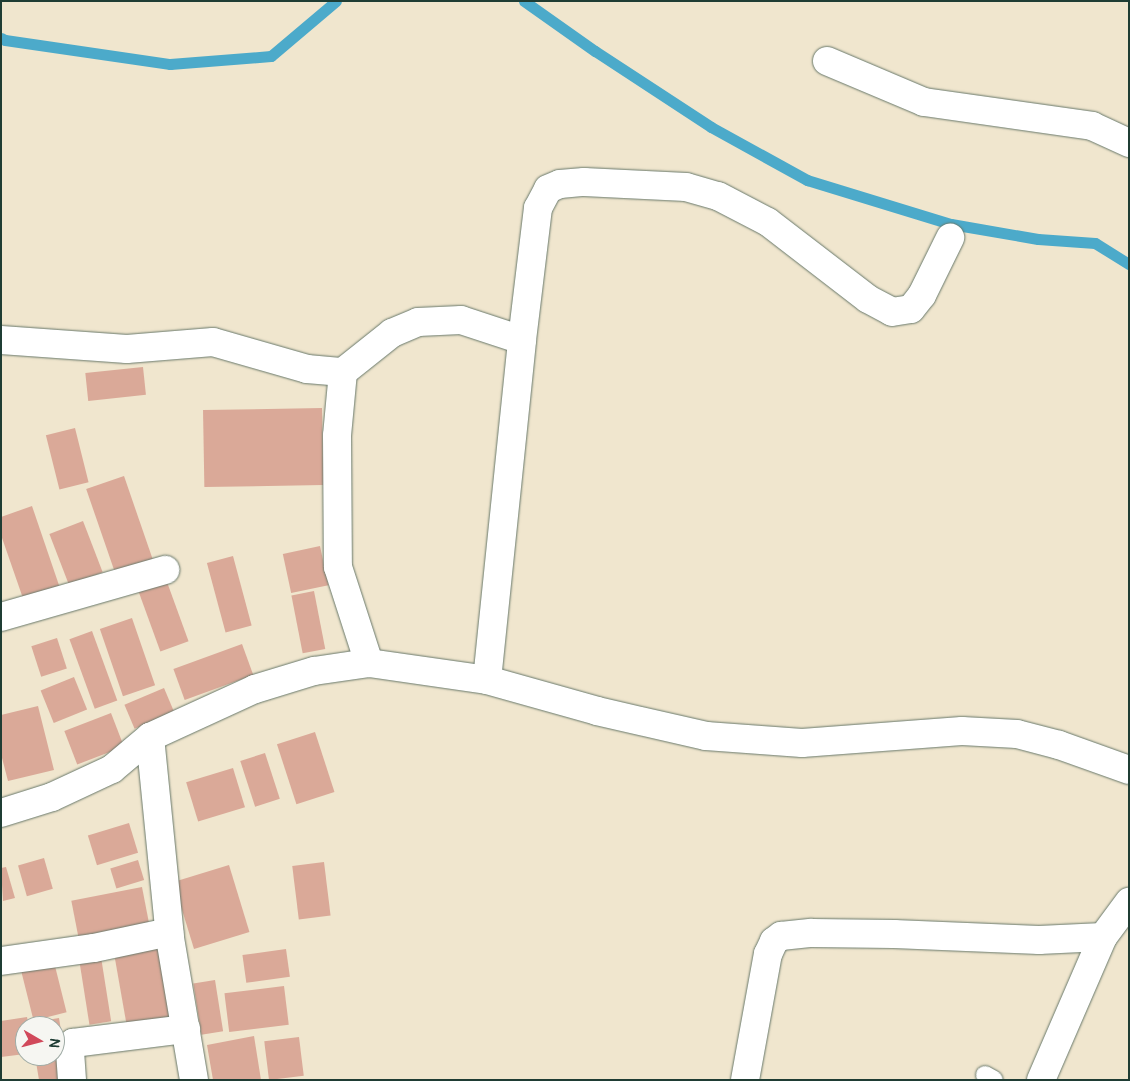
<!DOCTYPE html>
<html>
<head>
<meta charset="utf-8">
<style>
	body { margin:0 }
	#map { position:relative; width:1130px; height:1081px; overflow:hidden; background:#f0e6ce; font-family:Pangolin,sans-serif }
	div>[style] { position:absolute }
	.stream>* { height:11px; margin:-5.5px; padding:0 5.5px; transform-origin:5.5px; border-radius:5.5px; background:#4caaca }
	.building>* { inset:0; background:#daa998; transform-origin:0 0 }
	.roads { filter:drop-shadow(0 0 1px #68786a) drop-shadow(0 0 1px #68786a) }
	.service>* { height:18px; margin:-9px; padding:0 9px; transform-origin:9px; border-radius:9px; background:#fff }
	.minor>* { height:28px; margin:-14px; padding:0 14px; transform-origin:14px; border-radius:14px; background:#fff }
	.tertiary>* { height:28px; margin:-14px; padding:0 14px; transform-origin:14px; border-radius:14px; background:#fff }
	span { translate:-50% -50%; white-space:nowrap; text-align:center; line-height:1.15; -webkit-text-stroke:4px #f6f6f2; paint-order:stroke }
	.frame { position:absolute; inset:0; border:2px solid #1f3d34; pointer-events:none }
	.north { position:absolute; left:15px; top:1016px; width:50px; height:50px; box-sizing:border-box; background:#f6f6f2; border:1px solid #a0aca6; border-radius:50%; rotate:98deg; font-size:14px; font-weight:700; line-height:20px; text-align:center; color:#1f3d34 }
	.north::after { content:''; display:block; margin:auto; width:18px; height:22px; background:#d1495b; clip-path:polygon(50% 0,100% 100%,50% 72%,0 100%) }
</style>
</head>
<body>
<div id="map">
	<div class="stream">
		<i style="left:524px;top:1px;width:87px;rotate:35.2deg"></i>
		<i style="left:595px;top:51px;width:139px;rotate:33.2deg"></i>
		<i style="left:711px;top:127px;width:110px;rotate:28.9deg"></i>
		<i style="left:807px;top:180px;width:151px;rotate:17deg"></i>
		<i style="left:951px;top:224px;width:88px;rotate:9.8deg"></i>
		<i style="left:1038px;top:239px;width:57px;rotate:4deg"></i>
		<i style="left:1095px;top:243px;width:40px;rotate:32deg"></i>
		<i style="left:1px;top:38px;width:4px;rotate:27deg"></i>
		<i style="left:5px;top:40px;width:167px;rotate:8.3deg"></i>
		<i style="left:170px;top:64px;width:101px;rotate:-4.5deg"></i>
		<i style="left:271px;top:56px;width:85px;rotate:-40.2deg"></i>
	</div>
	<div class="building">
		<i style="left:143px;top:367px;width:28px;height:58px;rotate:84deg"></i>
		<i style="left:322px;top:408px;width:77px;height:119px;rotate:89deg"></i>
		<i style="left:75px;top:428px;width:56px;height:30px;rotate:76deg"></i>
		<i style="left:124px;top:476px;width:90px;height:40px;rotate:71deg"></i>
		<i style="clip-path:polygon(32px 506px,62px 594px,26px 607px,1px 535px,1px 517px)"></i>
		<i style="left:83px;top:521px;width:55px;height:36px;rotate:69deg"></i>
		<i style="left:320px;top:546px;width:40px;height:38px;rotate:78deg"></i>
		<i style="left:233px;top:556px;width:72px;height:27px;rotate:75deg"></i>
		<i style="left:167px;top:582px;width:63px;height:30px;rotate:70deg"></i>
		<i style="left:314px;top:591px;width:59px;height:23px;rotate:79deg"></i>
		<i style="left:132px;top:618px;width:71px;height:34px;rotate:71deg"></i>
		<i style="left:92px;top:631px;width:74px;height:24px;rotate:70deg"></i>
		<i style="left:57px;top:638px;width:32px;height:27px;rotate:72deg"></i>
		<i style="left:242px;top:644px;width:33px;height:73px;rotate:70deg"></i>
		<i style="left:74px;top:677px;width:35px;height:36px;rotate:68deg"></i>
		<i style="left:164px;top:688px;width:26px;height:43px;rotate:67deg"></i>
		<i style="clip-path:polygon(38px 706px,54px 770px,8px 781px,1px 754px,1px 715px)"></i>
		<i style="left:111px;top:713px;width:36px;height:50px;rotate:69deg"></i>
		<i style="left:315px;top:732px;width:63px;height:40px;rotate:72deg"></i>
		<i style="left:265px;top:753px;width:48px;height:26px;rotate:72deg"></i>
		<i style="left:233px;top:768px;width:41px;height:49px;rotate:73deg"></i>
		<i style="left:129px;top:823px;width:31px;height:43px;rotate:73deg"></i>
		<i style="left:44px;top:858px;width:32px;height:27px;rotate:74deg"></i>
		<i style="left:138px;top:860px;width:21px;height:29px;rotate:73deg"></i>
		<i style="left:324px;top:862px;width:54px;height:32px;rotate:83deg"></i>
		<i style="left:229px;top:865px;width:70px;height:58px;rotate:73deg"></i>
		<i style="clip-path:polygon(6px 867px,15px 898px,3px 901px,1px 868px)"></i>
		<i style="left:142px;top:887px;width:47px;height:72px;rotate:79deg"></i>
		<i style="left:157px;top:938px;width:84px;height:45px;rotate:80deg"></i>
		<i style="left:286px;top:949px;width:28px;height:44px;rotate:82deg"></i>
		<i style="left:101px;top:957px;width:65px;height:22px;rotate:81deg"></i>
		<i style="left:53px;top:958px;width:56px;height:34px;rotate:76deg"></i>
		<i style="left:215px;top:980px;width:52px;height:22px;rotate:81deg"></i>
		<i style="left:284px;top:986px;width:39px;height:60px;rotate:83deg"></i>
		<i style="clip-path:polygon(27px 1017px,29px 1026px,25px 1026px,25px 1054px,1px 1057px,1px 1021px)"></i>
		<i style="clip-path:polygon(59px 1018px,69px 1080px,39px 1080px,35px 1056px,55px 1056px,55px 1026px,30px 1026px,29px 1023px)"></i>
		<i style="clip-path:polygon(254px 1036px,261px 1080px,213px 1080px,207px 1045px)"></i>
		<i style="left:299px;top:1037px;width:39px;height:35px;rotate:83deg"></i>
	</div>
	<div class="roads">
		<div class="service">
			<i style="left:985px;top:1075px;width:10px;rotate:29deg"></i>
		</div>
		<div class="minor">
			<i style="left:827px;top:61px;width:105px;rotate:22.9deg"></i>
			<i style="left:924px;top:102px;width:170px;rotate:8.1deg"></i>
			<i style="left:1092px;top:126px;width:41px;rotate:24.7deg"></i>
			<i style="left:1px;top:340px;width:126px;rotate:4.1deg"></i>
			<i style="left:127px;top:349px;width:86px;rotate:-4.7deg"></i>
			<i style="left:213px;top:342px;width:98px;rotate:16deg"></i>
			<i style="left:307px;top:369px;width:36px;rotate:5deg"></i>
			<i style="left:343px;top:372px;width:64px;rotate:95.4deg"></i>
			<i style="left:337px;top:436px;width:131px;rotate:89.6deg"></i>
			<i style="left:338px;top:567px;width:101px;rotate:72.1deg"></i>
			<i style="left:343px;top:372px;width:63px;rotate:-38.5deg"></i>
			<i style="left:392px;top:333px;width:28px;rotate:-23deg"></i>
			<i style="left:418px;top:322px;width:43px;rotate:-2.7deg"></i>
			<i style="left:461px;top:320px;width:64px;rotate:18.2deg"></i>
			<i style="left:1px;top:617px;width:171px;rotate:-16deg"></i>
			<i style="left:487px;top:680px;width:342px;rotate:-84.1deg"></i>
			<i style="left:522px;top:340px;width:133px;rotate:-83.1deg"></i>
			<i style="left:538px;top:208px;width:21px;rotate:-62deg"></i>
			<i style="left:548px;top:189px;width:13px;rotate:-23deg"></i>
			<i style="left:560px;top:184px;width:24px;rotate:-5deg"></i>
			<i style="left:584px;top:182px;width:102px;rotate:2.8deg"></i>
			<i style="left:686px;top:187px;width:33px;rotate:16deg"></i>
			<i style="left:718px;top:196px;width:56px;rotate:27.5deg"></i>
			<i style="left:768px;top:222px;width:126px;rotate:37.6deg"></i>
			<i style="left:868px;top:299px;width:27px;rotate:28deg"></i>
			<i style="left:892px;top:312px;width:19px;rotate:-9deg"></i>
			<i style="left:911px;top:309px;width:18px;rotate:-52deg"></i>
			<i style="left:922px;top:295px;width:64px;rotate:-63.8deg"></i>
			<i style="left:150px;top:737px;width:202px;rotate:84.3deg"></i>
			<i style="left:170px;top:938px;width:144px;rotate:80.4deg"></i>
			<i style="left:1px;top:813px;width:53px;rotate:-17.4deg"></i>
			<i style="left:52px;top:797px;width:66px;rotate:-25deg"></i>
			<i style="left:112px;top:769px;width:50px;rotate:-40.1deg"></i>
			<i style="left:150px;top:737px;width:115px;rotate:-24.6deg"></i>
			<i style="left:255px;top:689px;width:62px;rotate:-17deg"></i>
			<i style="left:314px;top:671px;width:56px;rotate:-8.3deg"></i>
			<i style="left:369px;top:663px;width:119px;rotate:8.2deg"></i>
			<i style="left:487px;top:680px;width:114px;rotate:15.7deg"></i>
			<i style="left:597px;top:711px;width:112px;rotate:12.9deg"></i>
			<i style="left:706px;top:736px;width:96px;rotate:4.2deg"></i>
			<i style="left:802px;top:743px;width:160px;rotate:-4.3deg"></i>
			<i style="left:962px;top:731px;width:55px;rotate:3.1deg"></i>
			<i style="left:1017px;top:734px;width:43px;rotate:14.7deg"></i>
			<i style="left:1059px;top:745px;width:74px;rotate:19.7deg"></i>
			<i style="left:1px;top:961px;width:94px;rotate:-8deg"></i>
			<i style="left:94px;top:948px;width:77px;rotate:-12deg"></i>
			<i style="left:72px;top:1080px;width:31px;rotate:-94deg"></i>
			<i style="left:70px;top:1049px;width:7px;rotate:-63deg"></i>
			<i style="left:73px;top:1043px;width:114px;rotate:-7.1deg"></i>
			<i style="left:745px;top:1080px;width:128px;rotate:-79.7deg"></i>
			<i style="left:768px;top:954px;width:14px;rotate:-65deg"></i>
			<i style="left:774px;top:941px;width:9px;rotate:-36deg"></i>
			<i style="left:781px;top:936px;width:31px;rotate:-6deg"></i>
			<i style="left:812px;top:933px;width:82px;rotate:0.7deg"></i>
			<i style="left:894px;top:934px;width:145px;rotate:2.4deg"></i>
			<i style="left:1039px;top:940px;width:64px;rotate:-2.7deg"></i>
		</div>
		<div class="tertiary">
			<i style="left:1041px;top:1080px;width:156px;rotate:-66.6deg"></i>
			<i style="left:1103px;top:937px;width:44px;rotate:-53.4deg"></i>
		</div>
	</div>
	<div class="frame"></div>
	<div class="north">N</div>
</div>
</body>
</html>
